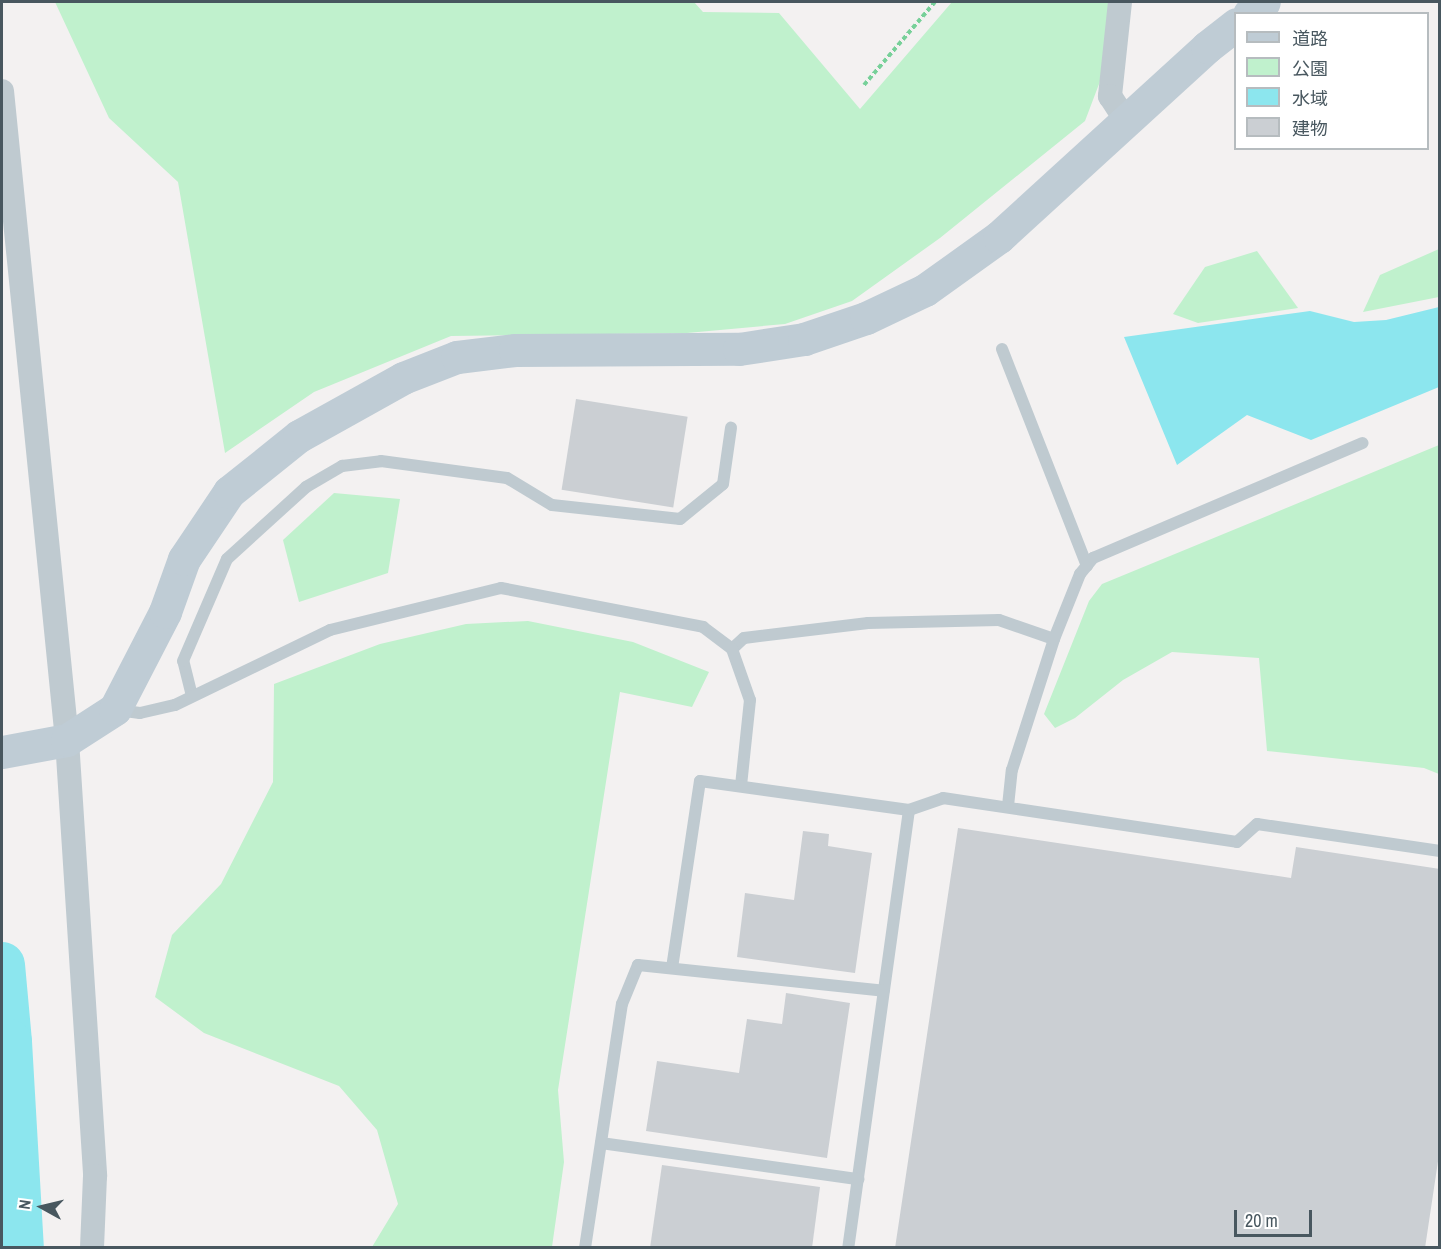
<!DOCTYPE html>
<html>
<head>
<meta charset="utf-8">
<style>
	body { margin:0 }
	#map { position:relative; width:1441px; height:1249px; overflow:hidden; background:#f3f1f1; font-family:"Archivo Narrow","Noto Sans JP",sans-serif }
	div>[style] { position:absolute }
	.green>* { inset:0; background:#c0f1cd }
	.water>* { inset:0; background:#8ce6ee }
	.stream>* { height:8px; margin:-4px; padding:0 4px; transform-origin:4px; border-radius:4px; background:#8ce6ee }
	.river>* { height:46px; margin:-23px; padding:0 23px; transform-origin:23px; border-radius:23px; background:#8ce6ee }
	.building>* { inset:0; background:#cbcfd3; transform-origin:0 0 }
	.path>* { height:4px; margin-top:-2px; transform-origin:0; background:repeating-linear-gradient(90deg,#77d099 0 4.5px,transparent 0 7.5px) }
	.lane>* { height:12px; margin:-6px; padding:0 6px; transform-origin:6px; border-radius:6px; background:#bfcad0 }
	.street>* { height:24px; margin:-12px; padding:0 12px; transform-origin:12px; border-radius:12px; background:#bfcad0 }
	.secondary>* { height:33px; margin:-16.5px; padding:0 16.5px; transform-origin:16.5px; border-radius:16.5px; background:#bfccd5 }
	span { translate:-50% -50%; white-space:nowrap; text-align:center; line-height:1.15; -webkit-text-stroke:4.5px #fff; paint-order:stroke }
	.frame { position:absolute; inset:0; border:3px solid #48575f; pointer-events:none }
	.legend { position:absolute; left:1234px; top:12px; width:195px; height:138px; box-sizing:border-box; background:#fff; border:2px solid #b6bcbf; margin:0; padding:8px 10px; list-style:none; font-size:18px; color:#48575f }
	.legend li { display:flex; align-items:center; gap:12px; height:30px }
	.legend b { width:30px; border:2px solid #b6bcbf }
	.north { position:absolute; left:12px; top:1177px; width:60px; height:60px; -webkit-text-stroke:4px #fff; paint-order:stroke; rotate:278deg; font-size:16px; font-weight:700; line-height:24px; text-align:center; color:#48575f }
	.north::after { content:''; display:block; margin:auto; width:21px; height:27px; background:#48575f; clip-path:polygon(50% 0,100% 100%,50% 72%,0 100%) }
	.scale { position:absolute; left:1234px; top:1210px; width:78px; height:27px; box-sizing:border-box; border:3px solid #48575f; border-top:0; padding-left:8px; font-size:18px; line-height:21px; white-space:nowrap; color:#48575f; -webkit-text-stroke:4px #fff; paint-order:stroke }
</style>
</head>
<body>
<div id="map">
	<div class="green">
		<i style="clip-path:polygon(55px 2px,694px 2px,703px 12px,779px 13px,860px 109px,952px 2px,1116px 2px,1110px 55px,1085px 121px,940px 238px,852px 301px,785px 324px,687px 333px,451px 336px,314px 392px,225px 453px,178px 182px,109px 118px)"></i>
		<i style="clip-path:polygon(1439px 249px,1439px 297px,1363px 312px,1380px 275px)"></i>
		<i style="clip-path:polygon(1257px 251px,1298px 308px,1198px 323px,1173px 314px,1205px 267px)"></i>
		<i style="clip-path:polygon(1439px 445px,1439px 774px,1424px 768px,1267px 751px,1259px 658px,1172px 652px,1123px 680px,1075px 718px,1055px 728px,1044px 714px,1089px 601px,1102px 584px)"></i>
		<i style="clip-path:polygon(334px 493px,400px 499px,388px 573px,299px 602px,283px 540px)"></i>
		<i style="clip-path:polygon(528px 621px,633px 642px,709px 672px,692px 707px,620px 692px,558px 1090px,564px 1162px,552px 1247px,372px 1247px,398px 1204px,377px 1130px,339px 1086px,204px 1033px,155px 997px,172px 935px,221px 884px,273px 782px,274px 684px,380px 644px,466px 624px)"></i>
	</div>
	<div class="water">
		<i style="clip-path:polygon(1439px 307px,1439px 387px,1311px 440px,1247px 415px,1177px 465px,1124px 337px,1310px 311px,1354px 322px,1386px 320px)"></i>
	</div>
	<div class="stream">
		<i style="left:2px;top:1038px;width:8px;rotate:30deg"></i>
	</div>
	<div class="river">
		<i style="left:2px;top:965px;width:77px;rotate:84.8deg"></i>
		<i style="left:9px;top:1042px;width:206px;rotate:86.7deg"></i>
	</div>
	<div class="building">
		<i style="left:576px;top:399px;width:113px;height:92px;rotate:9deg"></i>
		<i style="clip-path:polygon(958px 828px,1291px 878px,1296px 847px,1440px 869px,1440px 1148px,1425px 1248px,895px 1248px)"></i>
		<i style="clip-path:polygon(803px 831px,829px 834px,828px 846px,872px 853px,855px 973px,737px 957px,745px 893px,794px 900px)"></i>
		<i style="clip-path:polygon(786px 993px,850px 1003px,827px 1158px,646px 1131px,657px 1061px,739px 1073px,747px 1019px,782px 1024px)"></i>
		<i style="clip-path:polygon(662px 1165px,820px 1187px,812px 1248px,650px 1248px)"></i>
	</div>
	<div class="path">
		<i style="left:864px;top:85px;width:109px;rotate:-49.5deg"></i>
	</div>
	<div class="lane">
		<i style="left:1002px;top:349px;width:233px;rotate:68.6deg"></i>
		<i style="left:732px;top:649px;width:16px;rotate:-43deg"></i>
		<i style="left:744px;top:638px;width:125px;rotate:-6.9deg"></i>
		<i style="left:868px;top:623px;width:131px;rotate:-1.3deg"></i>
		<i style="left:999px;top:620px;width:58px;rotate:19.1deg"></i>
		<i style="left:192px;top:696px;width:36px;rotate:-104deg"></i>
		<i style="left:183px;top:661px;width:111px;rotate:-66.7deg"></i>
		<i style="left:227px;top:559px;width:107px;rotate:-42.3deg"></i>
		<i style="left:306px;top:487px;width:42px;rotate:-30.3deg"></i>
		<i style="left:342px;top:466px;width:39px;rotate:-7deg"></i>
		<i style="left:381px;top:461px;width:127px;rotate:7.7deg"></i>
		<i style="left:507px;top:478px;width:52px;rotate:31deg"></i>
		<i style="left:552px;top:505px;width:129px;rotate:6.2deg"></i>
		<i style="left:680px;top:519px;width:55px;rotate:-39.1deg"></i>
		<i style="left:723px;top:484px;width:57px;rotate:-81.9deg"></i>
		<i style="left:118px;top:710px;width:22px;rotate:8deg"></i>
		<i style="left:140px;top:713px;width:36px;rotate:-13deg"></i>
		<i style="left:175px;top:705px;width:172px;rotate:-25.8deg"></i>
		<i style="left:330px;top:630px;width:176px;rotate:-13.8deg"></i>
		<i style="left:501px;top:588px;width:206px;rotate:10.9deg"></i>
		<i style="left:703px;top:627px;width:36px;rotate:37deg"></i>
		<i style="left:732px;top:649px;width:54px;rotate:70.6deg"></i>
		<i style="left:750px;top:700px;width:85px;rotate:96deg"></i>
		<i style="left:1008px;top:806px;width:36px;rotate:-84deg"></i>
		<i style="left:1012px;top:770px;width:138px;rotate:-72.2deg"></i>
		<i style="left:1054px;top:639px;width:70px;rotate:-68.2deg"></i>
		<i style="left:1080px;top:574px;width:21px;rotate:-51deg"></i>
		<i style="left:1093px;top:558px;width:293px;rotate:-23.1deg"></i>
		<i style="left:909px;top:810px;width:36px;rotate:-19deg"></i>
		<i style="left:943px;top:798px;width:297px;rotate:8.5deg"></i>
		<i style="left:1237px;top:842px;width:27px;rotate:-42deg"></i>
		<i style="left:1257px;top:824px;width:185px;rotate:8.4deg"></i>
		<i style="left:672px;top:968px;width:189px;rotate:-81.5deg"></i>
		<i style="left:700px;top:781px;width:211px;rotate:7.9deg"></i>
		<i style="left:909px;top:810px;width:442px;rotate:97.9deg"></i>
		<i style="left:601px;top:1143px;width:260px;rotate:8deg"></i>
		<i style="left:585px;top:1248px;width:247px;rotate:-81.4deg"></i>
		<i style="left:622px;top:1004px;width:42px;rotate:-67.7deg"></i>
		<i style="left:638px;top:965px;width:247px;rotate:6deg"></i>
	</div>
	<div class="street">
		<i style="left:1120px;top:2px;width:95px;rotate:96.1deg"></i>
		<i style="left:1110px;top:96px;width:30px;rotate:57deg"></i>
		<i style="left:2px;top:91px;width:652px;rotate:84.28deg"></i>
		<i style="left:67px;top:740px;width:437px;rotate:86.3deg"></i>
		<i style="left:95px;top:1176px;width:72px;rotate:92.4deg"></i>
	</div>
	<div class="secondary">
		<i style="left:1249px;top:14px;width:19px;rotate:-39deg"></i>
		<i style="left:2px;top:752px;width:66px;rotate:-10.5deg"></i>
		<i style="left:67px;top:740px;width:57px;rotate:-32.9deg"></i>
		<i style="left:115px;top:709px;width:109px;rotate:-62.7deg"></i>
		<i style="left:165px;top:612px;width:56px;rotate:-70.3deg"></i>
		<i style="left:184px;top:559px;width:81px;rotate:-56.1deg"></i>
		<i style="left:229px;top:492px;width:90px;rotate:-38.7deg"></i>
		<i style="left:299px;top:436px;width:119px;rotate:-29.1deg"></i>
		<i style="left:403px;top:378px;width:58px;rotate:-21.3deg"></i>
		<i style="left:457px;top:357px;width:58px;rotate:-6.9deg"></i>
		<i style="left:515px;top:350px;width:224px;rotate:-0.3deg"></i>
		<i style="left:739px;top:349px;width:66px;rotate:-8.7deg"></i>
		<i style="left:804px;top:339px;width:65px;rotate:-18.7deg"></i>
		<i style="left:866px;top:318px;width:65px;rotate:-25.4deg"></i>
		<i style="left:925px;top:290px;width:91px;rotate:-35.6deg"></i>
		<i style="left:999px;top:237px;width:282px;rotate:-42.4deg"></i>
		<i style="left:1207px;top:47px;width:37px;rotate:-38deg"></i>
	</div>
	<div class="frame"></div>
	<ul class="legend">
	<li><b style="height:8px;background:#bfccd5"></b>道路</li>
	<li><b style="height:16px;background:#c0f1cd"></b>公園</li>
	<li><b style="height:16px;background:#8ce6ee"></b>水域</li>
	<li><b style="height:16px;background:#cbcfd3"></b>建物</li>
	</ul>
	<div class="north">N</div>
	<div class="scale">20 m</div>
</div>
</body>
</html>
